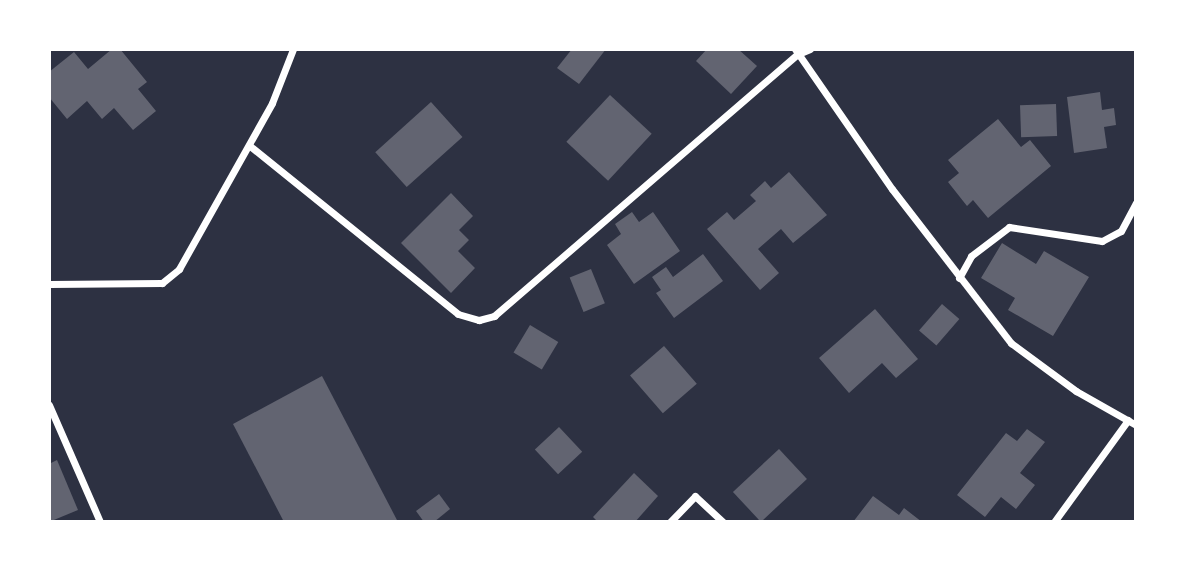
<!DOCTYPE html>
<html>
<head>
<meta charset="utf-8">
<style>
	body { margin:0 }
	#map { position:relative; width:1185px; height:571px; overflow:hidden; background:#2d3142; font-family:Lato,sans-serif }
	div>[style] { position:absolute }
	.building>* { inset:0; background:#626471; transform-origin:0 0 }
	.minor>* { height:7px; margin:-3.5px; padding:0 3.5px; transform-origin:3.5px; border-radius:3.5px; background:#fff }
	span { translate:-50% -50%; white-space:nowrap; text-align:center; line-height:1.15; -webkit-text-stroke:7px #fff; paint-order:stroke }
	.frame { position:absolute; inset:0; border:51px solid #fff; pointer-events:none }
</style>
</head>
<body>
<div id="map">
	<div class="building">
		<i style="clip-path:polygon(112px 49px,120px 49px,147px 82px,138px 89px,156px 111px,133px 130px,114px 108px,102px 119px,87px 101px,67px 119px,49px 97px,49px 72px,74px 52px,88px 69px)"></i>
		<i style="clip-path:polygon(572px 49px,606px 49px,579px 84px,557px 68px)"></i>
		<i style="clip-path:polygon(707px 49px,738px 49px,757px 66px,731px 94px,696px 61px)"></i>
		<i style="clip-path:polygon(1100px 92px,1102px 110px,1114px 108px,1116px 125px,1104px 127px,1107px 148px,1074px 153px,1067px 97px)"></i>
		<i style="left:610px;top:95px;width:57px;height:64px;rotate:43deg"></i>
		<i style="left:431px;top:102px;width:47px;height:75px;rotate:48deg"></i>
		<i style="left:1056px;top:104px;width:32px;height:36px;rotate:88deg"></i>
		<i style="clip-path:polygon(998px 119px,1021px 147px,1030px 140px,1051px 166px,988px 218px,973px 200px,967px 206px,948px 182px,959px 173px,948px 160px)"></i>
		<i style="clip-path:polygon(789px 172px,827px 215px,793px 243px,781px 229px,758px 249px,779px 273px,760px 290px,707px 229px,727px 212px,734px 220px,756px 201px,750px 195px,765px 181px,771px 188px)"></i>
		<i style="clip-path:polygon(451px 193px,473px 216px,459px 230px,469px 240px,458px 251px,475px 268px,451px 293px,401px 243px)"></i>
		<i style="clip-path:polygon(632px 212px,639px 222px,653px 212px,680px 251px,634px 284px,607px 245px,621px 234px,615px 224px)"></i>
		<i style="clip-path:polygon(1002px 243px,1036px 264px,1044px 251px,1089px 277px,1053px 336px,1008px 310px,1015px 298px,981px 278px)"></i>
		<i style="clip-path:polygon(703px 254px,723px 281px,674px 318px,656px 293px,661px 290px,652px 277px,666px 267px,673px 277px)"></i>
		<i style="left:591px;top:269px;width:37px;height:23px;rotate:68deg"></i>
		<i style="left:942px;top:304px;width:23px;height:35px;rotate:41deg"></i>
		<i style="clip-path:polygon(875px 309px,918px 359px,896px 378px,882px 363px,849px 393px,819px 358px)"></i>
		<i style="left:530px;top:325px;width:33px;height:32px;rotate:31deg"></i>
		<i style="left:664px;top:346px;width:50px;height:45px;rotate:49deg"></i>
		<i style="clip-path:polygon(322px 376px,398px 522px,284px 522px,233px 424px)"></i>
		<i style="left:559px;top:427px;width:34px;height:33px;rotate:47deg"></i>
		<i style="clip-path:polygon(1027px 429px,1045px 442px,1020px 473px,1035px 485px,1016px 509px,1001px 497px,985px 517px,957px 495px,1006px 433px,1017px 441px)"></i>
		<i style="left:779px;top:449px;width:41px;height:63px;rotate:47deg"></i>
		<i style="clip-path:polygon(57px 460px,78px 510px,49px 522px,49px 464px)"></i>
		<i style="clip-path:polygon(634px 473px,658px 496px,635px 522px,598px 522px,593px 517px)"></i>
		<i style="clip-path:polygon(439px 494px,450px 509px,434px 522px,424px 522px,416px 511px)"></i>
		<i style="clip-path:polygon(873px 496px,899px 515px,904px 508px,922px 522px,853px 522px)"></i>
	</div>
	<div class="minor">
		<i style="left:795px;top:49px;width:170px;rotate:55.3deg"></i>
		<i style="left:892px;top:189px;width:195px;rotate:52.3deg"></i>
		<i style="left:1011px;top:343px;width:81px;rotate:36.4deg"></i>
		<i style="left:1076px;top:391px;width:69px;rotate:29.5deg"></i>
		<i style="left:250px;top:146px;width:267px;rotate:38.9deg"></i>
		<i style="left:458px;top:314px;width:22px;rotate:16deg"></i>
		<i style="left:479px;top:320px;width:16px;rotate:-15deg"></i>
		<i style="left:494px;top:316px;width:401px;rotate:-40.8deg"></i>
		<i style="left:798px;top:54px;width:13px;rotate:-23deg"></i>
		<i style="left:959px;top:278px;width:25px;rotate:-61deg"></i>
		<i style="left:971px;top:256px;width:48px;rotate:-37.3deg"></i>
		<i style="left:1009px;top:227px;width:94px;rotate:8.6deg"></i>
		<i style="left:1102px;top:241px;width:21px;rotate:-28deg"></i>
		<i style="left:1121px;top:231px;width:32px;rotate:-62deg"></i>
		<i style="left:49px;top:284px;width:113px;rotate:-0.5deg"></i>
		<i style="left:162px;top:283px;width:22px;rotate:-39deg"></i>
		<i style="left:179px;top:269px;width:190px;rotate:-60.7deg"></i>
		<i style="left:272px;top:103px;width:58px;rotate:-68.7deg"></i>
		<i style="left:49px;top:405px;width:128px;rotate:66.4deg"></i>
		<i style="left:670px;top:522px;width:36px;rotate:-46deg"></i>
		<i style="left:695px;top:496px;width:38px;rotate:43deg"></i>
		<i style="left:1054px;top:522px;width:126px;rotate:-54deg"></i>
	</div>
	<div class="frame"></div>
</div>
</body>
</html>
